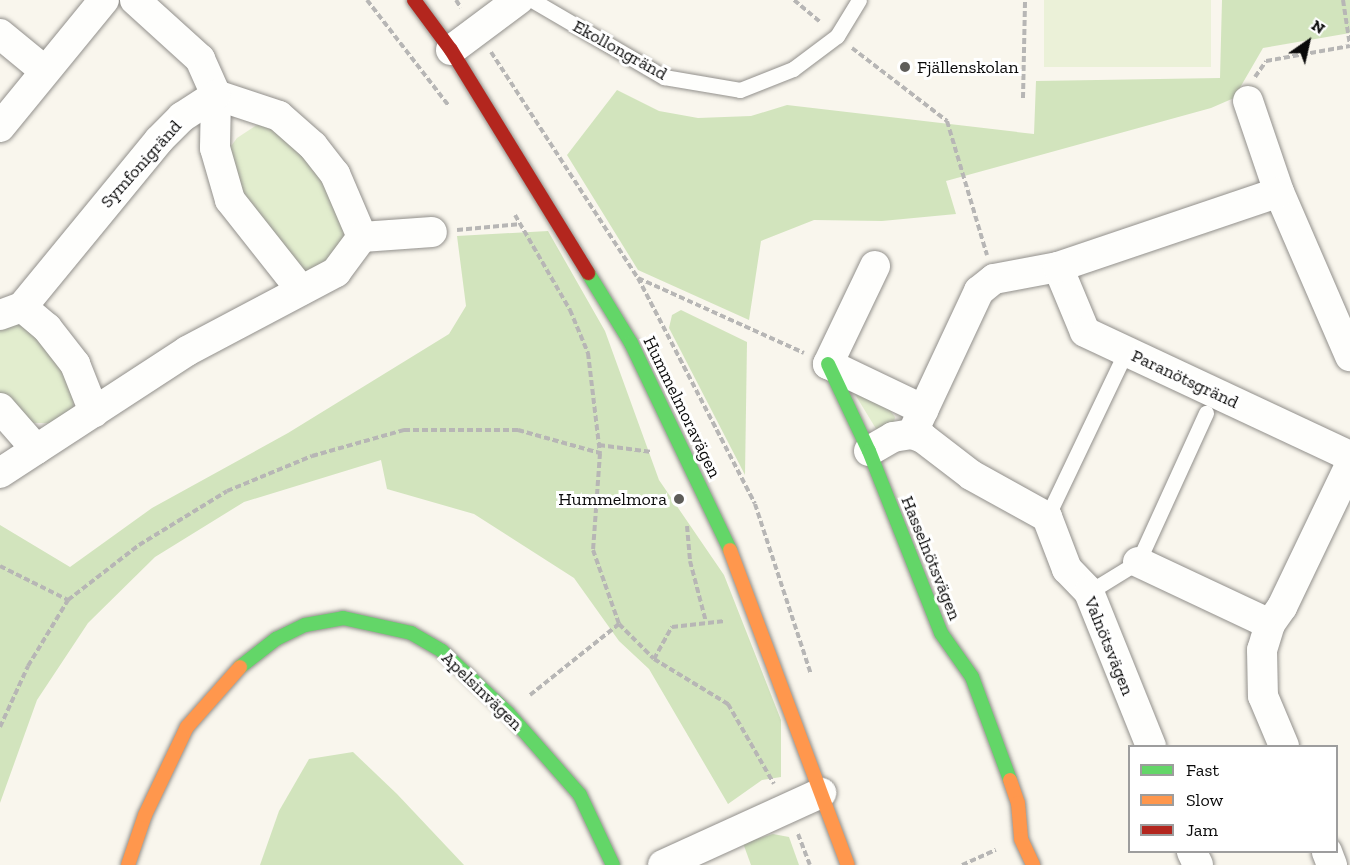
<!DOCTYPE html>
<html>
<head>
<meta charset="utf-8">
<style>
	body { margin:0 }
	#map { position:relative; width:1350px; height:865px; overflow:hidden; background:#f9f6ed; font-family:"Zilla Slab",serif }
	div>[style] { position:absolute }
	.green>* { inset:0; background:#e2edce }
	.forest>* { inset:0; background:#d2e4bd }
	.pitch>* { inset:0; background:#ebf1d8; transform-origin:0 0 }
	.path>* { height:4px; margin-top:-2px; transform-origin:0; background:repeating-linear-gradient(90deg,#b7b6b5 0 6px,transparent 0 9px) }
	.roads { filter:drop-shadow(0 0 2px #92908c) drop-shadow(0 0 2px #92908c) }
	.lane>* { height:15px; margin:-7.5px; padding:0 7.5px; transform-origin:7.5px; border-radius:7.5px; background:#fefefc }
	.street>* { height:30px; margin:-15px; padding:0 15px; transform-origin:15px; border-radius:15px; background:#fefefc }
	.fast>* { height:14px; margin:-7px; padding:0 7px; transform-origin:7px; border-radius:7px; background:#63d668 }
	.slow>* { height:14px; margin:-7px; padding:0 7px; transform-origin:7px; border-radius:7px; background:#ff974d }
	.jam>* { height:14px; margin:-7px; padding:0 7px; transform-origin:7px; border-radius:7px; background:#b3261e }
	.dots>* { width:16px; height:16px; translate:-50% -50%; box-sizing:border-box; border:3px solid #fff; border-radius:50% }
	span { translate:-50% -50%; white-space:nowrap; text-align:center; line-height:1.15; -webkit-text-stroke:6px #fff; paint-order:stroke }
	.street-label { font-size:18px; color:#0a0a0a }
	.poi-label { font-size:18px; color:#0a0a0a }
	.left { translate:0 -50%; text-align:left }
	.right { translate:-100% -50%; text-align:right }
	.legend { position:absolute; left:1128px; top:745px; width:210px; height:108px; box-sizing:border-box; background:#fff; border:2px solid #9d9d9d; margin:0; padding:8px 10px; list-style:none; font-size:18px; color:#0a0a0a }
	.legend li { display:flex; align-items:center; gap:12px; height:30px }
	.legend b { width:30px; border:2px solid #9d9d9d }
	.north { position:absolute; left:1278px; top:12px; width:60px; height:60px; -webkit-text-stroke:4px #fff; paint-order:stroke; rotate:34deg; font-size:16px; font-weight:700; line-height:24px; text-align:center; color:#0a0a0a }
	.north::after { content:''; display:block; margin:auto; width:21px; height:27px; background:#0a0a0a; clip-path:polygon(50% 0,100% 100%,50% 72%,0 100%) }
</style>
</head>
<body>
<div id="map">
	<div class="green">
		<i style="clip-path:polygon(275px 122px,319px 169px,346px 222px,343px 253px,320px 272px,300px 273px,254px 219px,226px 153px,237px 138px,260px 123px)"></i>
		<i style="clip-path:polygon(23px 319px,75px 389px,73px 409px,50px 423px,31px 423px,0 396px,0 330px,5px 324px)"></i>
		<i style="clip-path:polygon(853px 391px,886px 405px,895px 417px,893px 428px,881px 437px)"></i>
	</div>
	<div class="forest">
		<i style="clip-path:polygon(1222px 0,1350px 0,1350px 33px,1263px 48px,1234px 98px,1211px 108px,946px 181px,956px 214px,882px 221px,814px 220px,761px 241px,749px 320px,638px 270px,567px 155px,617px 90px,659px 111px,698px 118px,751px 116px,787px 105px,1034px 134px,1036px 81px,1220px 78px)"></i>
		<i style="clip-path:polygon(548px 231px,605px 331px,659px 480px,724px 575px,781px 720px,781px 777px,762px 780px,728px 804px,649px 669px,619px 641px,574px 578px,474px 514px,387px 489px,381px 460px,244px 502px,155px 557px,88px 623px,37px 700px,0 803px,0 525px,70px 567px,152px 508px,288px 433px,449px 334px,466px 306px,457px 236px)"></i>
		<i style="clip-path:polygon(681px 310px,747px 342px,745px 475px,669px 328px,672px 315px)"></i>
		<i style="clip-path:polygon(353px 752px,397px 794px,464px 865px,260px 865px,279px 811px,309px 759px)"></i>
		<i style="clip-path:polygon(773px 834px,789px 837px,799px 865px,751px 865px,743px 843px)"></i>
	</div>
	<div class="pitch">
		<i style="left:1044px;top:0;width:167px;height:67px"></i>
	</div>
	<div class="path">
		<i style="left:367px;top:0;width:134px;rotate:52.3deg"></i>
		<i style="left:456px;top:0;width:9px;rotate:58deg"></i>
		<i style="left:794px;top:0;width:35px;rotate:40deg"></i>
		<i style="left:1343px;top:0;width:47px;rotate:81.3deg"></i>
		<i style="left:852px;top:48px;width:120px;rotate:37.5deg"></i>
		<i style="left:947px;top:121px;width:140px;rotate:73.4deg"></i>
		<i style="left:491px;top:52px;width:270px;rotate:57deg"></i>
		<i style="left:638px;top:278px;width:254px;rotate:62.6deg"></i>
		<i style="left:755px;top:504px;width:179px;rotate:71.8deg"></i>
		<i style="left:1255px;top:77px;width:19px;rotate:-55deg"></i>
		<i style="left:1266px;top:61px;width:85px;rotate:-10.1deg"></i>
		<i style="left:1023px;top:98px;width:98px;rotate:-88.8deg"></i>
		<i style="left:515px;top:215px;width:110px;rotate:59.9deg"></i>
		<i style="left:570px;top:310px;width:47px;rotate:67.3deg"></i>
		<i style="left:588px;top:353px;width:101px;rotate:83.2deg"></i>
		<i style="left:600px;top:453px;width:97px;rotate:94.1deg"></i>
		<i style="left:593px;top:550px;width:78px;rotate:70.6deg"></i>
		<i style="left:619px;top:624px;width:49px;rotate:45deg"></i>
		<i style="left:654px;top:659px;width:87px;rotate:31.3deg"></i>
		<i style="left:728px;top:704px;width:92px;rotate:60.1deg"></i>
		<i style="left:457px;top:230px;width:64px;rotate:-5.4deg"></i>
		<i style="left:638px;top:278px;width:182px;rotate:24.3deg"></i>
		<i style="left:599px;top:445px;width:53px;rotate:7.5deg"></i>
		<i style="left:687px;top:526px;width:35px;rotate:85deg"></i>
		<i style="left:690px;top:561px;width:63px;rotate:75.3deg"></i>
		<i style="left:0;top:566px;width:76px;rotate:26.6deg"></i>
		<i style="left:654px;top:659px;width:37px;rotate:-61deg"></i>
		<i style="left:672px;top:627px;width:53px;rotate:-6.5deg"></i>
		<i style="left:530px;top:695px;width:114px;rotate:-38.6deg"></i>
		<i style="left:0;top:727px;width:67px;rotate:-65.3deg"></i>
		<i style="left:28px;top:666px;width:77px;rotate:-58.8deg"></i>
		<i style="left:68px;top:600px;width:90px;rotate:-37.8deg"></i>
		<i style="left:139px;top:545px;width:103px;rotate:-31.5deg"></i>
		<i style="left:227px;top:491px;width:92px;rotate:-22.4deg"></i>
		<i style="left:312px;top:456px;width:96px;rotate:-15.8deg"></i>
		<i style="left:404px;top:430px;width:114px"></i>
		<i style="left:518px;top:430px;width:85px;rotate:15.7deg"></i>
		<i style="left:798px;top:834px;width:33px;rotate:69deg"></i>
		<i style="left:962px;top:865px;width:37px;rotate:-24deg"></i>
	</div>
	<div class="roads">
		<div class="lane">
			<i style="left:532px;top:0;width:153px;rotate:30.3deg"></i>
			<i style="left:664px;top:77px;width:77px;rotate:9.7deg"></i>
			<i style="left:740px;top:90px;width:57px;rotate:-21.6deg"></i>
			<i style="left:793px;top:69px;width:55px;rotate:-36.9deg"></i>
			<i style="left:837px;top:36px;width:42px;rotate:-58.6deg"></i>
			<i style="left:1047px;top:517px;width:170px;rotate:-64.5deg"></i>
			<i style="left:1089px;top:592px;width:57px;rotate:-31.5deg"></i>
			<i style="left:1138px;top:562px;width:164px;rotate:-65.5deg"></i>
		</div>
		<div class="street">
			<i style="left:135px;top:0;width:88px;rotate:42.2deg"></i>
			<i style="left:200px;top:59px;width:39px;rotate:66deg"></i>
			<i style="left:216px;top:95px;width:53px;rotate:91.1deg"></i>
			<i style="left:215px;top:148px;width:54px;rotate:73.9deg"></i>
			<i style="left:230px;top:200px;width:115px;rotate:51.7deg"></i>
			<i style="left:0;top:34px;width:58px;rotate:39.4deg"></i>
			<i style="left:451px;top:50px;width:84px;rotate:-36.7deg"></i>
			<i style="left:216px;top:95px;width:66px;rotate:18.4deg"></i>
			<i style="left:279px;top:116px;width:45px;rotate:41.4deg"></i>
			<i style="left:313px;top:146px;width:36px;rotate:52deg"></i>
			<i style="left:335px;top:174px;width:69px;rotate:66.8deg"></i>
			<i style="left:1248px;top:101px;width:96px;rotate:71.2deg"></i>
			<i style="left:1279px;top:192px;width:179px;rotate:66.6deg"></i>
			<i style="left:0;top:127px;width:164px;rotate:-50.7deg"></i>
			<i style="left:875px;top:266px;width:109px;rotate:115.6deg"></i>
			<i style="left:828px;top:364px;width:106px;rotate:25.6deg"></i>
			<i style="left:1058px;top:267px;width:70px;rotate:67.4deg"></i>
			<i style="left:1085px;top:332px;width:293px;rotate:25.1deg"></i>
			<i style="left:22px;top:307px;width:33px;rotate:40deg"></i>
			<i style="left:47px;top:328px;width:46px;rotate:52.1deg"></i>
			<i style="left:75px;top:364px;width:52px;rotate:68.4deg"></i>
			<i style="left:0;top:315px;width:23px;rotate:-20deg"></i>
			<i style="left:22px;top:307px;width:216px;rotate:-50.6deg"></i>
			<i style="left:159px;top:140px;width:33px;rotate:-45deg"></i>
			<i style="left:182px;top:117px;width:40px;rotate:-32.9deg"></i>
			<i style="left:0;top:408px;width:55px;rotate:48.7deg"></i>
			<i style="left:912px;top:434px;width:158px;rotate:-64.9deg"></i>
			<i style="left:979px;top:291px;width:19px;rotate:-39deg"></i>
			<i style="left:994px;top:279px;width:65px;rotate:-10.6deg"></i>
			<i style="left:1058px;top:267px;width:233px;rotate:-18.7deg"></i>
			<i style="left:869px;top:451px;width:28px;rotate:-30deg"></i>
			<i style="left:893px;top:437px;width:19px;rotate:-9deg"></i>
			<i style="left:912px;top:434px;width:12px;rotate:20deg"></i>
			<i style="left:923px;top:438px;width:61px;rotate:37.6deg"></i>
			<i style="left:971px;top:475px;width:87px;rotate:28.9deg"></i>
			<i style="left:1047px;top:517px;width:56px;rotate:69deg"></i>
			<i style="left:1067px;top:569px;width:32px;rotate:46deg"></i>
			<i style="left:1089px;top:592px;width:166px;rotate:68.1deg"></i>
			<i style="left:0;top:473px;width:223px;rotate:-33.1deg"></i>
			<i style="left:187px;top:351px;width:169px;rotate:-27.9deg"></i>
			<i style="left:336px;top:272px;width:44px;rotate:-53.4deg"></i>
			<i style="left:362px;top:237px;width:70px;rotate:-4.1deg"></i>
			<i style="left:1138px;top:562px;width:146px;rotate:25.2deg"></i>
			<i style="left:1270px;top:624px;width:21px;rotate:-55deg"></i>
			<i style="left:1282px;top:607px;width:157px;rotate:-64.4deg"></i>
			<i style="left:1270px;top:624px;width:27px;rotate:107deg"></i>
			<i style="left:1262px;top:650px;width:46px;rotate:88.8deg"></i>
			<i style="left:1263px;top:696px;width:54px;rotate:67.2deg"></i>
			<i style="left:1192px;top:852px;width:14px;rotate:65deg"></i>
			<i style="left:1327px;top:852px;width:14px;rotate:69deg"></i>
			<i style="left:663px;top:865px;width:174px;rotate:-24.5deg"></i>
		</div>
		<div class="fast">
			<i style="left:588px;top:273px;width:82px;rotate:58.4deg"></i>
			<i style="left:631px;top:343px;width:229px;rotate:64.4deg"></i>
			<i style="left:828px;top:364px;width:96px;rotate:64.8deg"></i>
			<i style="left:869px;top:451px;width:196px;rotate:68.4deg"></i>
			<i style="left:941px;top:633px;width:54px;rotate:54.8deg"></i>
			<i style="left:972px;top:677px;width:110px;rotate:69.7deg"></i>
			<i style="left:240px;top:667px;width:46px;rotate:-37.9deg"></i>
			<i style="left:276px;top:639px;width:32px;rotate:-26deg"></i>
			<i style="left:305px;top:625px;width:39px;rotate:-10deg"></i>
			<i style="left:343px;top:618px;width:70px;rotate:12.4deg"></i>
			<i style="left:411px;top:633px;width:36px;rotate:30deg"></i>
			<i style="left:442px;top:651px;width:91px;rotate:43.2deg"></i>
			<i style="left:508px;top:713px;width:109px;rotate:48.7deg"></i>
			<i style="left:580px;top:795px;width:77px;rotate:64.8deg"></i>
		</div>
		<div class="slow">
			<i style="left:730px;top:550px;width:336px;rotate:69.5deg"></i>
			<i style="left:1010px;top:780px;width:24px;rotate:71deg"></i>
			<i style="left:1018px;top:803px;width:36px;rotate:85deg"></i>
			<i style="left:1021px;top:839px;width:29px;rotate:65deg"></i>
			<i style="left:128px;top:865px;width:53px;rotate:-71.2deg"></i>
			<i style="left:145px;top:815px;width:98px;rotate:-64.5deg"></i>
			<i style="left:187px;top:727px;width:80px;rotate:-48.5deg"></i>
		</div>
		<div class="jam">
			<i style="left:414px;top:0;width:62px;rotate:53.5deg"></i>
			<i style="left:451px;top:50px;width:262px;rotate:58.4deg"></i>
		</div>
	</div>
	<div class="dots">
		<i style="left:905px;top:67px;background:#5e5d59"></i>
		<i style="left:679px;top:499px;background:#5e5d59"></i>
	</div>
	<div class="street-label">
		<span style="left:620px;top:50px;rotate:29deg">Ekollongränd</span>
		<span style="left:141px;top:164px;rotate:-48deg">Symfonigränd</span>
		<span style="left:1185px;top:379px;rotate:25deg">Paranötsgränd</span>
		<span style="left:682px;top:407px;rotate:64deg">Hummelmoravägen</span>
		<span style="left:931px;top:558px;rotate:68deg">Hasselnötsvägen</span>
		<span style="left:1109px;top:646px;rotate:68deg">Valnötsvägen</span>
		<span style="left:482px;top:691px;rotate:44deg">Apelsinvägen</span>
	</div>
	<div class="poi-label">
		<span class="left" style="left:917px;top:67px">Fjällenskolan</span>
		<span class="right" style="left:667px;top:499px">Hummelmora</span>
	</div>
	<ul class="legend">
	<li><b style="height:8px;background:#63d668"></b>Fast</li>
	<li><b style="height:8px;background:#ff974d"></b>Slow</li>
	<li><b style="height:8px;background:#b3261e"></b>Jam</li>
	</ul>
	<div class="north">N</div>
</div>
</body>
</html>
